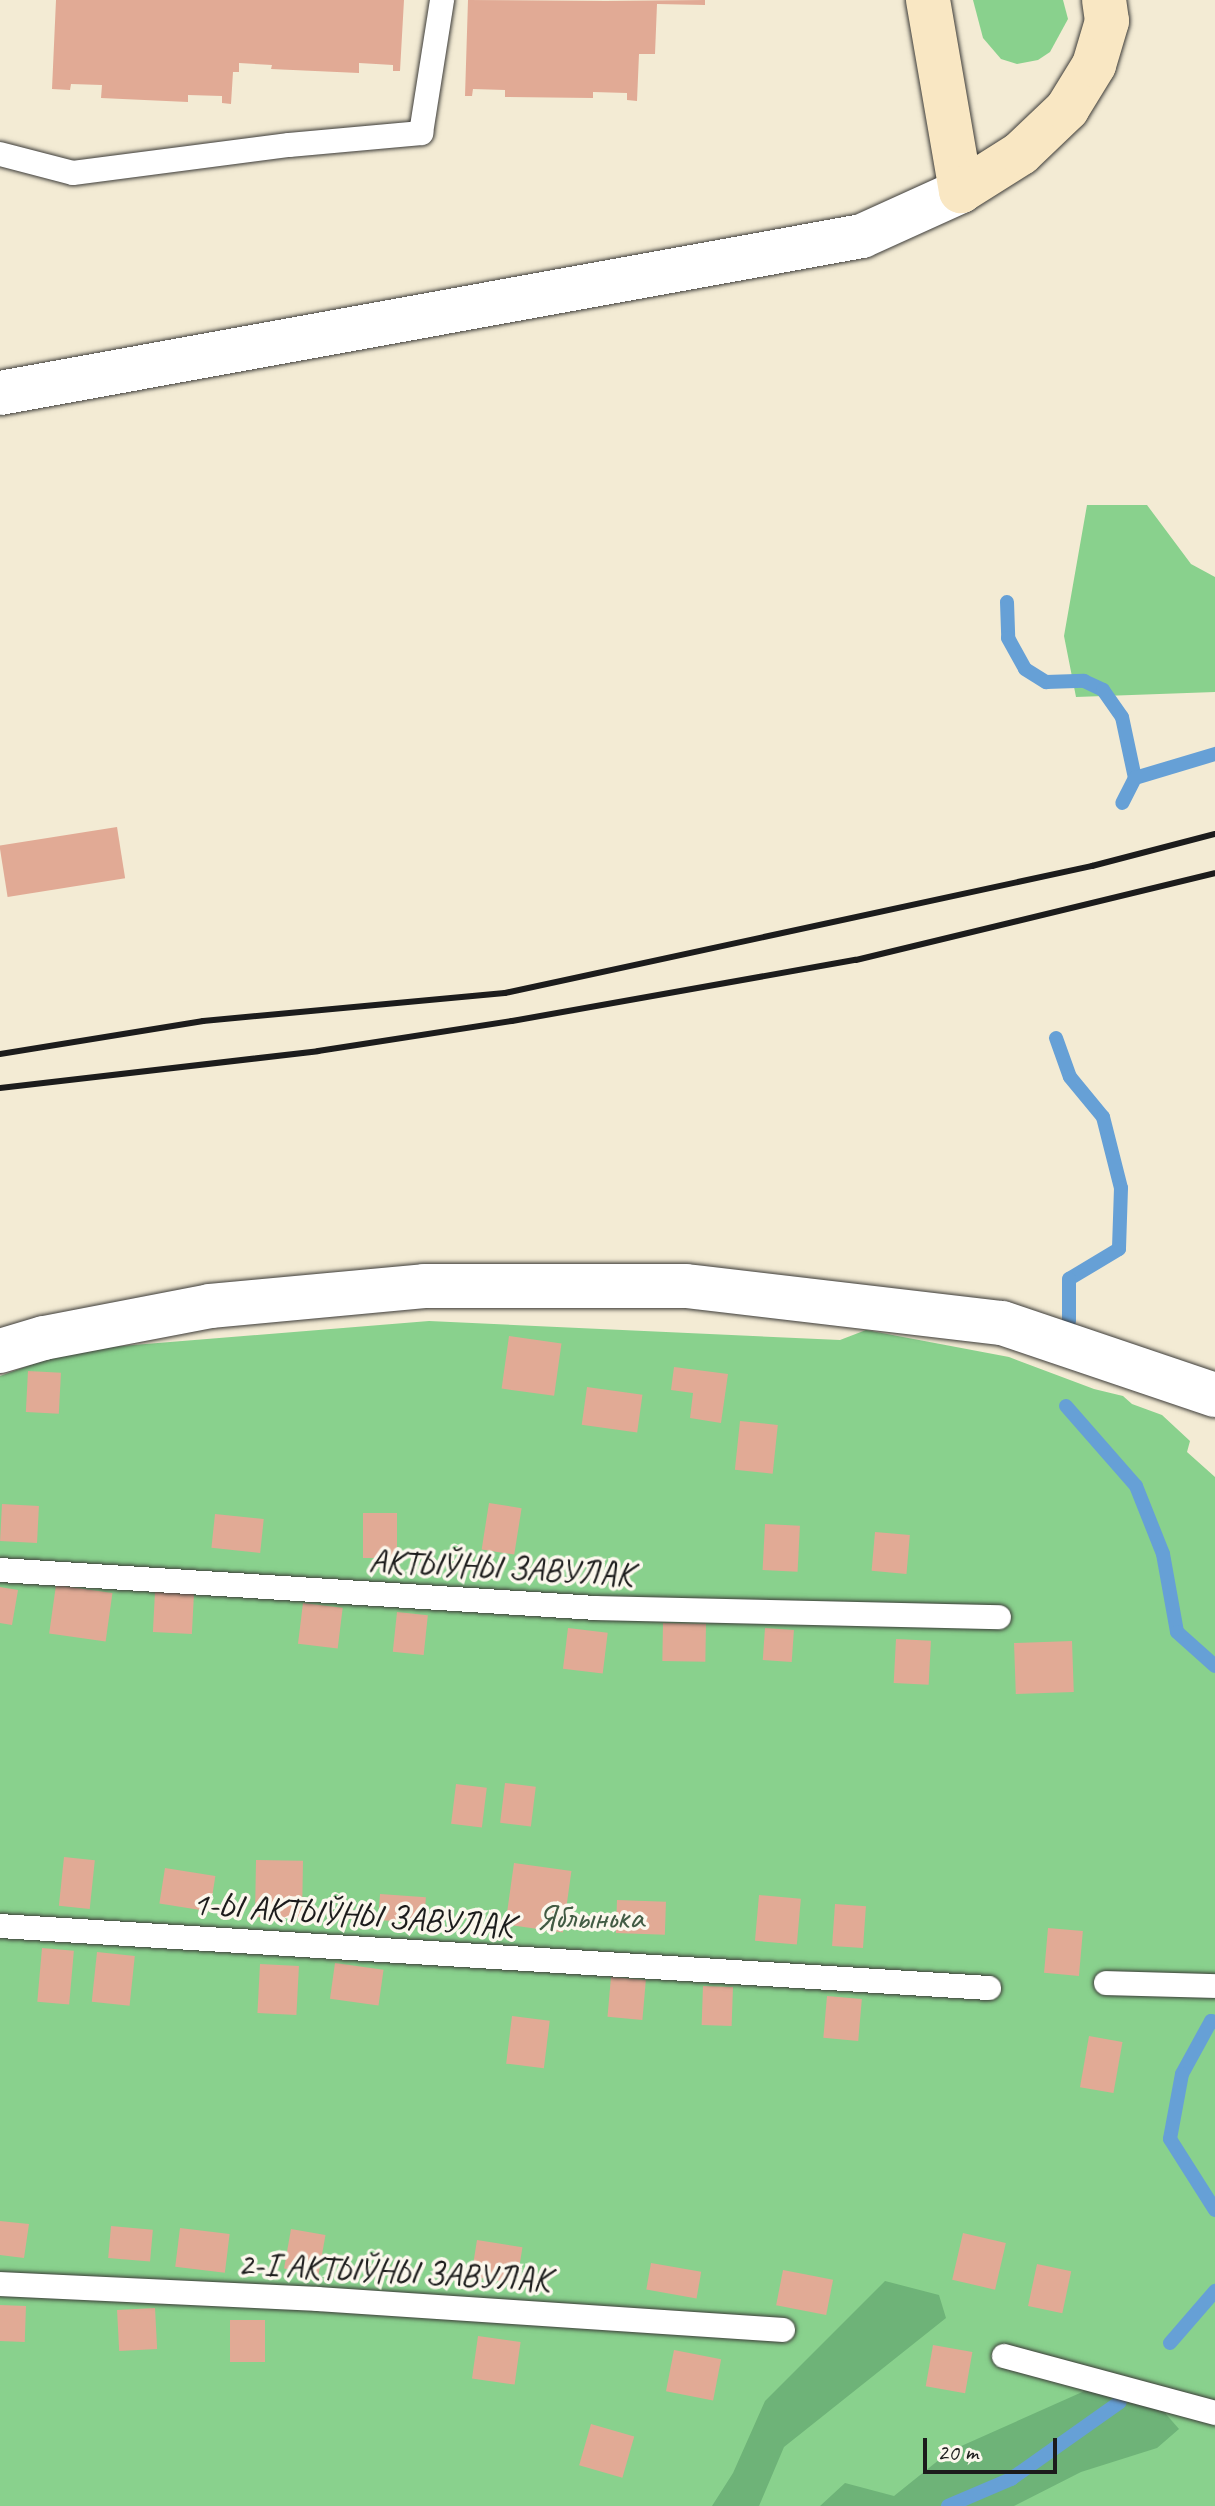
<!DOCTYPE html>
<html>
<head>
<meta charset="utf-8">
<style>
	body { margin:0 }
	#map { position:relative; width:1215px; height:2506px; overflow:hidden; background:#f3ebd4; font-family:Caveat,sans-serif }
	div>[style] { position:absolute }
	.green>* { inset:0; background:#89d18d }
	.forest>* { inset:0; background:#6eb378 }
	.stream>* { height:14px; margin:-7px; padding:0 7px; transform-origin:7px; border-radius:7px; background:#66a0d6 }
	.building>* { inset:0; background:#e1aa95; transform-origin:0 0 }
	.roads { filter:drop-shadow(0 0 2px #3c3b38) drop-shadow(0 0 2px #3c3b38) }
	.lane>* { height:24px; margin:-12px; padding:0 12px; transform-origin:12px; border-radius:12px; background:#fff }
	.street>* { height:44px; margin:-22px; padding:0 22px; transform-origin:22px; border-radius:22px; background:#fff }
	.secondary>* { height:44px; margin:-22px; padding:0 22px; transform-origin:22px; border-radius:22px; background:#f9e7c3 }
	.rail>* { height:6px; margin:-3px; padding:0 3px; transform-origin:3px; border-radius:3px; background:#1c1c1c }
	span { translate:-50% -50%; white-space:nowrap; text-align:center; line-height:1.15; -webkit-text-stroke:7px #fbf7ec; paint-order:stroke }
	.street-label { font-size:34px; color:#1c1c1c }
	.park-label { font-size:34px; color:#425b44 }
	.scale { position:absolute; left:923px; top:2438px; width:134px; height:36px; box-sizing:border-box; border:4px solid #1c1c1c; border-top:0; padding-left:10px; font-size:24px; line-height:28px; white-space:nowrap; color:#1c1c1c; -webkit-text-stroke:6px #fbf7ec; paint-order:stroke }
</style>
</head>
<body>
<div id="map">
	<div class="green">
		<i style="clip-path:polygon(973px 0,1063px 0,1068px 19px,1050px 52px,1038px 60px,1017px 64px,1001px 59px,983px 38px)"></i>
		<i style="clip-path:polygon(1087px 505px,1147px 505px,1191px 564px,1215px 577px,1215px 692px,1076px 697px,1064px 636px)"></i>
		<i style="clip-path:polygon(429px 1321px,840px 1340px,866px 1330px,1009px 1357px,1094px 1389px,1123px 1396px,1132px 1404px,1162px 1415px,1190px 1441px,1187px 1452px,1215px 1477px,1215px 2506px,0 2506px,0 1376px,72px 1350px)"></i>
	</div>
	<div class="forest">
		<i style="clip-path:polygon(885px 2281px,939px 2295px,946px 2318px,784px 2447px,759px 2506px,712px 2506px,733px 2473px,765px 2401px)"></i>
		<i style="clip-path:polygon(1089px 2389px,1158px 2405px,1179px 2429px,1157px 2448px,1081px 2472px,1014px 2506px,820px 2506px,845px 2483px,894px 2496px,950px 2451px)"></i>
	</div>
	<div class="stream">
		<i style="left:1007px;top:602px;width:36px;rotate:88deg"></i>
		<i style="left:1008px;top:638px;width:35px;rotate:61deg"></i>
		<i style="left:1025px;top:669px;width:25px;rotate:32deg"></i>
		<i style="left:1046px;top:682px;width:38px;rotate:-2deg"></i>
		<i style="left:1084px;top:681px;width:21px;rotate:25deg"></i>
		<i style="left:1103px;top:690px;width:33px;rotate:55deg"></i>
		<i style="left:1122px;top:717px;width:62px;rotate:78deg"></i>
		<i style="left:1135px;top:778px;width:28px;rotate:117deg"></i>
		<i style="left:1135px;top:778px;width:84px;rotate:-16.7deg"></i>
		<i style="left:1056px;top:1038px;width:41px;rotate:70.3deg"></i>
		<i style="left:1070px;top:1077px;width:52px;rotate:50.5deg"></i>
		<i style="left:1103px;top:1117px;width:73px;rotate:75.8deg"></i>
		<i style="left:1121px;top:1188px;width:61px;rotate:91.9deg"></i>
		<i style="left:1119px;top:1249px;width:58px;rotate:149deg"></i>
		<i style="left:1069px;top:1279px;width:42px;rotate:90deg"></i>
		<i style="left:1066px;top:1406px;width:106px;rotate:48.8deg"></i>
		<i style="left:1136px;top:1486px;width:73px;rotate:68.3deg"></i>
		<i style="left:1163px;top:1554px;width:79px;rotate:79.8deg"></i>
		<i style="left:1177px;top:1632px;width:51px;rotate:41.8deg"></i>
		<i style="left:1215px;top:2022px;width:4px;rotate:-166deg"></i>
		<i style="left:1211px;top:2021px;width:60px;rotate:118.7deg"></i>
		<i style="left:1182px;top:2074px;width:66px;rotate:100.5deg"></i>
		<i style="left:1170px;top:2139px;width:84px;rotate:57.6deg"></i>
		<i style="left:1170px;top:2343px;width:69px;rotate:-49.1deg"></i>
		<i style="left:948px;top:2506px;width:69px;rotate:-23.2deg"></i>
		<i style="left:1011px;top:2479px;width:133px;rotate:-35.2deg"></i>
	</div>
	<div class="building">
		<i style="clip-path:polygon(56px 0,404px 0,400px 71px,393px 71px,393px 65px,359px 63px,359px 73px,271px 69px,272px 65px,239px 63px,239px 72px,233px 72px,231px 104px,222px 103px,222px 96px,188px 95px,188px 102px,101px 98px,102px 85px,71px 84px,70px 90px,52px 89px)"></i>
		<i style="clip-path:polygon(468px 0,606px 1px,705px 0,705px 5px,657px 4px,655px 54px,639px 54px,637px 101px,627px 100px,627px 93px,593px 92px,593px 98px,505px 97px,505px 90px,473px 89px,472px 96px,465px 96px)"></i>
		<i style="left:117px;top:827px;width:52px;height:119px;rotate:81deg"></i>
		<i style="left:509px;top:1336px;width:53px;height:53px;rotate:8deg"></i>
		<i style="clip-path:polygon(674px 1367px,728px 1374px,721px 1423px,690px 1418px,693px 1393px,671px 1390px)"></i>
		<i style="left:28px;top:1371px;width:33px;height:41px;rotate:3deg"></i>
		<i style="left:587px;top:1387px;width:56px;height:38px;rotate:8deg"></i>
		<i style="left:740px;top:1421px;width:38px;height:49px;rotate:6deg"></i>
		<i style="left:489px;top:1503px;width:33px;height:47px;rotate:9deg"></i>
		<i style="left:2px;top:1504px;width:37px;height:37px;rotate:3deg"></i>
		<i style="left:363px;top:1513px;width:34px;height:45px"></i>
		<i style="left:215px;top:1514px;width:49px;height:34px;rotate:6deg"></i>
		<i style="left:765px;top:1524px;width:35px;height:46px;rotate:3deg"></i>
		<i style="left:875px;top:1532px;width:35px;height:39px;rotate:5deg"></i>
		<i style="left:56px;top:1585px;width:57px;height:49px;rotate:8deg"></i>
		<i style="clip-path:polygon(0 1587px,18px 1590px,12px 1625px,0 1623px)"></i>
		<i style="left:155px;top:1592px;width:39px;height:40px;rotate:3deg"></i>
		<i style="left:303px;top:1603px;width:40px;height:41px;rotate:7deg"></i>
		<i style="left:397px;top:1612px;width:31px;height:40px;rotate:6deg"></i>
		<i style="left:663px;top:1623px;width:43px;height:38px;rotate:1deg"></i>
		<i style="left:568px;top:1628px;width:40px;height:41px;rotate:7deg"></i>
		<i style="left:765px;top:1628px;width:29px;height:32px;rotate:4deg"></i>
		<i style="left:896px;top:1639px;width:35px;height:44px;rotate:3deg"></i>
		<i style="left:1072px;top:1641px;width:51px;height:58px;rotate:88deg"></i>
		<i style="left:505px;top:1783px;width:31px;height:40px;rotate:7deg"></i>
		<i style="left:456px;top:1784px;width:31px;height:40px;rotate:7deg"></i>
		<i style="left:64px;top:1857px;width:31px;height:49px;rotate:6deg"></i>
		<i style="left:256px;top:1860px;width:47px;height:57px;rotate:1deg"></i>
		<i style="left:514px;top:1863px;width:58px;height:62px;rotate:8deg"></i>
		<i style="left:165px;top:1868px;width:51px;height:36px;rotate:9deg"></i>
		<i style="left:380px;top:1894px;width:46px;height:26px;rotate:4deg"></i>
		<i style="left:759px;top:1895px;width:42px;height:46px;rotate:5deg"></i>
		<i style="left:617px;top:1900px;width:49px;height:33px;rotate:2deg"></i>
		<i style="left:835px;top:1904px;width:31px;height:42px;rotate:4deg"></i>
		<i style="left:1048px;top:1928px;width:35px;height:45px;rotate:5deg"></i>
		<i style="left:42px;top:1948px;width:32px;height:54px;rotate:5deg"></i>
		<i style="left:97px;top:1952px;width:38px;height:50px;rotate:6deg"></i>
		<i style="left:335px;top:1963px;width:49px;height:36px;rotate:8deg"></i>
		<i style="left:260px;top:1964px;width:39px;height:49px;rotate:3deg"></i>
		<i style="left:611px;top:1977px;width:35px;height:40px;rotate:5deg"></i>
		<i style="left:703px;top:1986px;width:30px;height:39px;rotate:2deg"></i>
		<i style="left:827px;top:1996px;width:35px;height:42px;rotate:5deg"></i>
		<i style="left:512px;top:2016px;width:38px;height:48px;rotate:7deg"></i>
		<i style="left:1089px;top:2036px;width:34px;height:52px;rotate:10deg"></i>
		<i style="clip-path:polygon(0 2221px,29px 2224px,24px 2258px,0 2255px)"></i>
		<i style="left:111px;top:2226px;width:42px;height:32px;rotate:5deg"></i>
		<i style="left:180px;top:2228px;width:50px;height:39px;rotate:7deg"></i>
		<i style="left:291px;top:2229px;width:35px;height:40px;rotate:10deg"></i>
		<i style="left:963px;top:2233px;width:44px;height:48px;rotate:13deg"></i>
		<i style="left:477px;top:2240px;width:46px;height:37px;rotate:9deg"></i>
		<i style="left:651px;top:2263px;width:51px;height:27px;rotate:10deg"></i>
		<i style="left:1037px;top:2264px;width:35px;height:43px;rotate:12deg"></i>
		<i style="left:783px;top:2270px;width:51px;height:36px;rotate:11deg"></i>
		<i style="left:0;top:2305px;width:26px;height:36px;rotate:2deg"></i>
		<i style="left:155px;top:2308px;width:41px;height:38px;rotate:87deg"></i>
		<i style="left:230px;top:2320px;width:35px;height:42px"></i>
		<i style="left:478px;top:2336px;width:43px;height:43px;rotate:8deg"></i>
		<i style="left:933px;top:2345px;width:40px;height:42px;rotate:10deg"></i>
		<i style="left:674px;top:2350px;width:48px;height:42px;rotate:11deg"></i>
		<i style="left:591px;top:2424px;width:45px;height:43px;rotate:16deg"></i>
	</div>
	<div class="roads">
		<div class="lane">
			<i style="left:0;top:154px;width:75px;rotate:14.6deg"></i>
			<i style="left:73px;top:173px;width:218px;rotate:-7.4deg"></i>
			<i style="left:289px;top:145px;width:133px;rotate:-5.2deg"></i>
			<i style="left:421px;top:133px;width:135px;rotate:-81deg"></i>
			<i style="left:0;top:1570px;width:596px;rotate:3.65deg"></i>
			<i style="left:595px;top:1608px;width:404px;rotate:1.3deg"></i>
			<i style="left:0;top:1926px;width:991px;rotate:3.59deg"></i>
			<i style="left:1106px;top:1983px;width:109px;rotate:1.6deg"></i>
			<i style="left:0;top:2284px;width:318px;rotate:2.7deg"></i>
			<i style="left:318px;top:2299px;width:466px;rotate:3.8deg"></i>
			<i style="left:1004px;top:2356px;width:219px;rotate:15.1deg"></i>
		</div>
		<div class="street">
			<i style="left:0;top:393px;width:876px;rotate:-10.32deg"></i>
			<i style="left:862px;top:236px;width:109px;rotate:-24.4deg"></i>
			<i style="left:0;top:1351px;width:46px;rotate:-16.5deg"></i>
			<i style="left:44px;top:1338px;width:169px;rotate:-10.9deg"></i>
			<i style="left:210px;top:1306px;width:215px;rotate:-5.3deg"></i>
			<i style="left:424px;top:1286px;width:262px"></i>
			<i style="left:686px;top:1286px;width:318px;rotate:6.7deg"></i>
			<i style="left:1002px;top:1323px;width:225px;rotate:18.7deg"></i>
		</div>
		<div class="secondary">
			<i style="left:928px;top:0;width:194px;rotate:80.2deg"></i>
			<i style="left:961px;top:191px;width:71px;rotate:-32.3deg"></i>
			<i style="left:1021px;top:153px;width:64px;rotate:-43.7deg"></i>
			<i style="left:1067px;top:109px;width:52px;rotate:-58.5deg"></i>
			<i style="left:1094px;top:65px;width:46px;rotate:-73.5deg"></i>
			<i style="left:1107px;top:21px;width:21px;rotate:-98deg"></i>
		</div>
	</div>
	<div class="rail">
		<i style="left:0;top:1054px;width:206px;rotate:-9.2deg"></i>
		<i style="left:203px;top:1021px;width:303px;rotate:-5.3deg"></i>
		<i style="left:505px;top:993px;width:601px;rotate:-12.21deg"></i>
		<i style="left:1092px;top:866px;width:127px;rotate:-14.6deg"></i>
		<i style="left:0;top:1088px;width:320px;rotate:-6.6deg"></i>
		<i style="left:318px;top:1051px;width:196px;rotate:-8.8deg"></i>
		<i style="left:512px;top:1021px;width:349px;rotate:-10.1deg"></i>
		<i style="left:856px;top:960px;width:369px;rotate:-13.6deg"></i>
	</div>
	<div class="street-label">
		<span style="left:501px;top:1567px;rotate:3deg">АКТЫЎНЫ ЗАВУЛАК</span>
		<span style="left:353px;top:1914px;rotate:4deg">1-Ы АКТЫЎНЫ ЗАВУЛАК</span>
		<span style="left:394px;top:2271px;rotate:3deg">2-І АКТЫЎНЫ ЗАВУЛАК</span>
	</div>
	<div class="park-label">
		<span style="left:590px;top:1917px">Яблынька</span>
	</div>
	<div class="scale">20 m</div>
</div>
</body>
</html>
